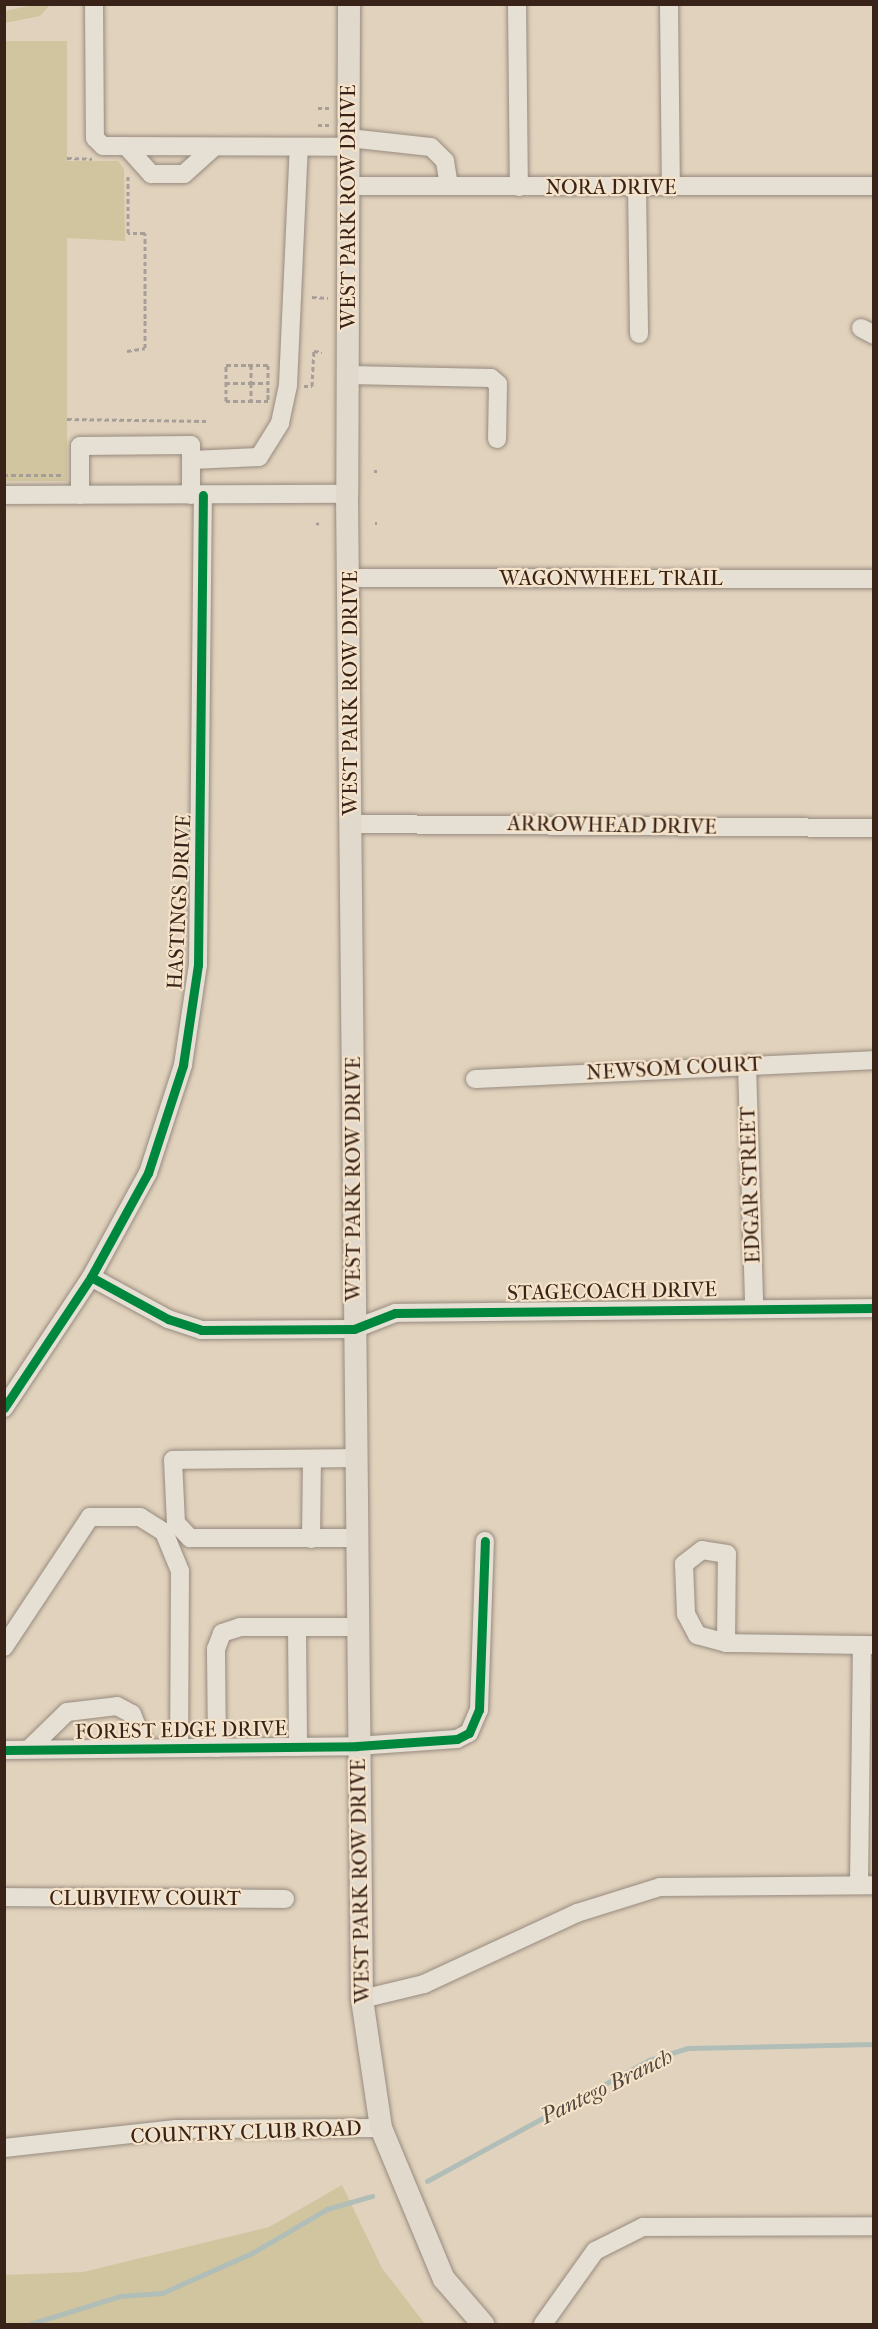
<!DOCTYPE html>
<html>
<head>
<meta charset="utf-8">
<style>
	body { margin:0 }
	#map { position:relative; width:878px; height:2329px; overflow:hidden; background:#e1d2bd; font-family:"IM FELL French Canon",serif }
	div>[style] { position:absolute }
	.green>* { inset:0; background:#d0c59e }
	.stream>* { height:5px; margin:-2.5px; padding:0 2.5px; transform-origin:2.5px; border-radius:2.5px; background:#b1beb7 }
	.path>* { height:3px; margin-top:-1.5px; transform-origin:0; background:repeating-linear-gradient(90deg,#a79f97 0 4.5px,transparent 0 7.5px) }
	.roads { filter:drop-shadow(0 0 2px #978b7e) drop-shadow(0 0 2px #978b7e) }
	.minor>* { height:18px; margin:-9px; padding:0 9px; transform-origin:9px; border-radius:9px; background:#e6dfd4 }
	.major>* { height:22px; margin:-11px; padding:0 11px; transform-origin:11px; border-radius:11px; background:#e2d9cd }
	.cycleway>* { height:9px; margin:-4.5px; padding:0 4.5px; transform-origin:4.5px; border-radius:4.5px; background:#00873e }
	span { translate:-50% -50%; white-space:nowrap; text-align:center; line-height:1.15; -webkit-text-stroke:4.5px #f5e3ca; paint-order:stroke }
	.street-label { font-size:21px; color:#392218 }
	.water-label { font-size:22px; color:#52473f; font-style:italic }
	.frame { position:absolute; inset:0; border:6px solid #392218; pointer-events:none }
</style>
</head>
<body>
<div id="map">
	<div class="green">
		<i style="clip-path:polygon(34px 5px,50px 5px,40px 16px,5px 23px,5px 11px)"></i>
		<i style="clip-path:polygon(5px 41px,67px 41px,67px 161px,118px 161px,124px 169px,125px 241px,67px 238px,67px 481px,5px 481px)"></i>
		<i style="clip-path:polygon(342px 2185px,382px 2268px,425px 2324px,5px 2324px,5px 2275px,83px 2272px,269px 2227px)"></i>
	</div>
	<div class="stream">
		<i style="left:427px;top:2181px;width:253px;rotate:-28.6deg"></i>
		<i style="left:649px;top:2060px;width:41px;rotate:-17.1deg"></i>
		<i style="left:688px;top:2048px;width:186px;rotate:-1.2deg"></i>
		<i style="left:30px;top:2324px;width:94px;rotate:-17.3deg"></i>
		<i style="left:120px;top:2296px;width:42px;rotate:-4.1deg"></i>
		<i style="left:162px;top:2293px;width:98px;rotate:-24deg"></i>
		<i style="left:252px;top:2253px;width:87px;rotate:-30.4deg"></i>
		<i style="left:327px;top:2209px;width:47px;rotate:-16.1deg"></i>
	</div>
	<div class="path">
		<i style="left:318px;top:108px;width:11px"></i>
		<i style="left:318px;top:125px;width:11px"></i>
		<i style="left:67px;top:158px;width:25px;rotate:2deg"></i>
		<i style="left:312px;top:297px;width:16px;rotate:4deg"></i>
		<i style="left:127px;top:351px;width:18px;rotate:-9deg"></i>
		<i style="left:145px;top:348px;width:115px;rotate:-90deg"></i>
		<i style="left:145px;top:233px;width:17px;rotate:180deg"></i>
		<i style="left:128px;top:233px;width:59px;rotate:-90deg"></i>
		<i style="left:226px;top:365px;width:42px"></i>
		<i style="left:268px;top:365px;width:36px;rotate:90deg"></i>
		<i style="left:268px;top:401px;width:42px;rotate:180deg"></i>
		<i style="left:226px;top:401px;width:36px;rotate:-90deg"></i>
		<i style="left:251px;top:365px;width:18px;rotate:90deg"></i>
		<i style="left:251px;top:383px;width:16px"></i>
		<i style="left:226px;top:383px;width:25px"></i>
		<i style="left:251px;top:383px;width:18px;rotate:90deg"></i>
		<i style="left:304px;top:386px;width:8px"></i>
		<i style="left:312px;top:386px;width:35px;rotate:-87deg"></i>
		<i style="left:314px;top:351px;width:8px;rotate:7deg"></i>
		<i style="left:67px;top:419px;width:141px;rotate:0.8deg"></i>
		<i style="left:374px;top:471px;width:3px"></i>
		<i style="left:4px;top:475px;width:59px"></i>
		<i style="left:375px;top:523px;width:2px"></i>
		<i style="left:317px;top:525px;width:3px;rotate:-72deg"></i>
	</div>
	<div class="roads">
		<div class="minor">
			<i style="left:94px;top:4px;width:134px;rotate:89.6deg"></i>
			<i style="left:95px;top:138px;width:11px;rotate:45deg"></i>
			<i style="left:103px;top:146px;width:246px;rotate:0.2deg"></i>
			<i style="left:517px;top:4px;width:183px;rotate:89.4deg"></i>
			<i style="left:669px;top:4px;width:183px;rotate:89.4deg"></i>
			<i style="left:349px;top:138px;width:82px;rotate:6.3deg"></i>
			<i style="left:431px;top:147px;width:20px;rotate:45deg"></i>
			<i style="left:445px;top:161px;width:25px;rotate:81deg"></i>
			<i style="left:126px;top:146px;width:38px;rotate:48deg"></i>
			<i style="left:151px;top:174px;width:33px"></i>
			<i style="left:184px;top:174px;width:40px;rotate:-42deg"></i>
			<i style="left:348px;top:186px;width:526px"></i>
			<i style="left:637px;top:187px;width:147px;rotate:89.2deg"></i>
			<i style="left:861px;top:328px;width:15px;rotate:28deg"></i>
			<i style="left:348px;top:375px;width:143px;rotate:1.2deg"></i>
			<i style="left:491px;top:378px;width:9px;rotate:41deg"></i>
			<i style="left:498px;top:384px;width:55px;rotate:91deg"></i>
			<i style="left:191px;top:460px;width:68px;rotate:-2.5deg"></i>
			<i style="left:259px;top:457px;width:40px;rotate:-58deg"></i>
			<i style="left:280px;top:423px;width:39px;rotate:-78deg"></i>
			<i style="left:288px;top:385px;width:238px;rotate:-87.4deg"></i>
			<i style="left:4px;top:495px;width:343px;rotate:-0.2deg"></i>
			<i style="left:80px;top:495px;width:49px;rotate:-90deg"></i>
			<i style="left:80px;top:446px;width:111px;rotate:-0.5deg"></i>
			<i style="left:191px;top:445px;width:50px;rotate:90deg"></i>
			<i style="left:349px;top:578px;width:525px;rotate:0.11deg"></i>
			<i style="left:351px;top:824px;width:523px;rotate:0.44deg"></i>
			<i style="left:747px;top:1064px;width:242px;rotate:88.3deg"></i>
			<i style="left:475px;top:1079px;width:399px;rotate:-2.7deg"></i>
			<i style="left:91px;top:1277px;width:88px;rotate:28.6deg"></i>
			<i style="left:168px;top:1319px;width:35px;rotate:18deg"></i>
			<i style="left:201px;top:1330px;width:153px;rotate:-0.4deg"></i>
			<i style="left:354px;top:1329px;width:44px;rotate:-21.3deg"></i>
			<i style="left:395px;top:1313px;width:479px;rotate:-0.6deg"></i>
			<i style="left:4px;top:1408px;width:157px;rotate:-56.4deg"></i>
			<i style="left:91px;top:1277px;width:119px;rotate:-61.3deg"></i>
			<i style="left:148px;top:1173px;width:114px;rotate:-72deg"></i>
			<i style="left:183px;top:1065px;width:101px;rotate:-81.5deg"></i>
			<i style="left:198px;top:965px;width:470px;rotate:-89.4deg"></i>
			<i style="left:355px;top:1458px;width:182px;rotate:179.4deg"></i>
			<i style="left:173px;top:1460px;width:63px;rotate:87.3deg"></i>
			<i style="left:176px;top:1523px;width:21px;rotate:47deg"></i>
			<i style="left:190px;top:1538px;width:166px"></i>
			<i style="left:311px;top:1539px;width:79px;rotate:-89.3deg"></i>
			<i style="left:297px;top:1627px;width:120px;rotate:89.5deg"></i>
			<i style="left:726px;top:1643px;width:89px;rotate:-89.4deg"></i>
			<i style="left:727px;top:1554px;width:25px;rotate:-171deg"></i>
			<i style="left:702px;top:1550px;width:23px;rotate:142deg"></i>
			<i style="left:684px;top:1564px;width:50px;rotate:87.7deg"></i>
			<i style="left:686px;top:1614px;width:24px;rotate:62deg"></i>
			<i style="left:697px;top:1635px;width:30px;rotate:15deg"></i>
			<i style="left:726px;top:1643px;width:148px;rotate:0.8deg"></i>
			<i style="left:4px;top:1647px;width:156px;rotate:-56.5deg"></i>
			<i style="left:90px;top:1517px;width:50px"></i>
			<i style="left:140px;top:1517px;width:28px;rotate:32deg"></i>
			<i style="left:164px;top:1532px;width:42px;rotate:67.7deg"></i>
			<i style="left:180px;top:1571px;width:177px;rotate:90.3deg"></i>
			<i style="left:217px;top:1748px;width:99px;rotate:-90.6deg"></i>
			<i style="left:216px;top:1649px;width:17px;rotate:-69deg"></i>
			<i style="left:222px;top:1633px;width:19px;rotate:-18deg"></i>
			<i style="left:240px;top:1627px;width:116px"></i>
			<i style="left:29px;top:1749px;width:53px;rotate:-44.2deg"></i>
			<i style="left:67px;top:1712px;width:50px;rotate:-6.8deg"></i>
			<i style="left:117px;top:1706px;width:17px;rotate:28deg"></i>
			<i style="left:132px;top:1714px;width:37px;rotate:68deg"></i>
			<i style="left:4px;top:1750px;width:353px;rotate:-0.6deg"></i>
			<i style="left:357px;top:1746px;width:100px;rotate:-4deg"></i>
			<i style="left:457px;top:1739px;width:13px;rotate:-27deg"></i>
			<i style="left:469px;top:1733px;width:25px;rotate:-67deg"></i>
			<i style="left:479px;top:1710px;width:169px;rotate:-88deg"></i>
			<i style="left:859px;top:1885px;width:240px;rotate:-89.3deg"></i>
			<i style="left:4px;top:1897px;width:281px;rotate:0.4deg"></i>
			<i style="left:362px;top:1999px;width:64px;rotate:-13.6deg"></i>
			<i style="left:424px;top:1984px;width:169px;rotate:-24.9deg"></i>
			<i style="left:577px;top:1913px;width:87px;rotate:-17.4deg"></i>
			<i style="left:660px;top:1887px;width:214px;rotate:-0.5deg"></i>
			<i style="left:4px;top:2148px;width:173px;rotate:-6.3deg"></i>
			<i style="left:176px;top:2129px;width:205px;rotate:-0.3deg"></i>
			<i style="left:543px;top:2324px;width:90px;rotate:-54.5deg"></i>
			<i style="left:595px;top:2251px;width:54px;rotate:-26.6deg"></i>
			<i style="left:643px;top:2227px;width:231px;rotate:-0.2deg"></i>
		</div>
		<div class="major">
			<i style="left:349px;top:4px;width:490px;rotate:90.2deg"></i>
			<i style="left:347px;top:494px;width:1505px;rotate:89.43deg"></i>
			<i style="left:362px;top:1999px;width:130px;rotate:81.6deg"></i>
			<i style="left:381px;top:2128px;width:164px;rotate:67.4deg"></i>
			<i style="left:444px;top:2279px;width:60px;rotate:49.1deg"></i>
		</div>
	</div>
	<div class="cycleway">
		<i style="left:91px;top:1277px;width:88px;rotate:28.6deg"></i>
		<i style="left:168px;top:1319px;width:35px;rotate:18deg"></i>
		<i style="left:201px;top:1330px;width:153px;rotate:-0.4deg"></i>
		<i style="left:354px;top:1329px;width:44px;rotate:-21.3deg"></i>
		<i style="left:395px;top:1313px;width:479px;rotate:-0.6deg"></i>
		<i style="left:4px;top:1408px;width:157px;rotate:-56.4deg"></i>
		<i style="left:91px;top:1277px;width:119px;rotate:-61.3deg"></i>
		<i style="left:148px;top:1173px;width:114px;rotate:-72deg"></i>
		<i style="left:183px;top:1065px;width:101px;rotate:-81.5deg"></i>
		<i style="left:198px;top:965px;width:470px;rotate:-89.4deg"></i>
		<i style="left:4px;top:1750px;width:353px;rotate:-0.6deg"></i>
		<i style="left:357px;top:1746px;width:100px;rotate:-4deg"></i>
		<i style="left:457px;top:1739px;width:13px;rotate:-27deg"></i>
		<i style="left:469px;top:1733px;width:25px;rotate:-67deg"></i>
		<i style="left:479px;top:1710px;width:169px;rotate:-88deg"></i>
	</div>
	<div class="street-label">
		<span style="left:611px;top:187px">NORA DRIVE</span>
		<span style="left:348px;top:207px;rotate:-90deg">WEST PARK ROW DRIVE</span>
		<span style="left:611px;top:578px">WAGONWHEEL TRAIL</span>
		<span style="left:350px;top:693px;rotate:-90deg">WEST PARK ROW DRIVE</span>
		<span style="left:612px;top:825px;rotate:1deg">ARROWHEAD DRIVE</span>
		<span style="left:179px;top:902px;rotate:-87deg">HASTINGS DRIVE</span>
		<span style="left:674px;top:1068px;rotate:-3deg">NEWSOM COURT</span>
		<span style="left:353px;top:1179px;rotate:-90deg">WEST PARK ROW DRIVE</span>
		<span style="left:750px;top:1185px;rotate:-92deg">EDGAR STREET</span>
		<span style="left:612px;top:1291px;rotate:-1deg">STAGECOACH DRIVE</span>
		<span style="left:181px;top:1730px;rotate:-1deg">FOREST EDGE DRIVE</span>
		<span style="left:360px;top:1881px;rotate:-91deg">WEST PARK ROW DRIVE</span>
		<span style="left:145px;top:1898px">CLUBVIEW COURT</span>
		<span style="left:246px;top:2132px;rotate:-2deg">COUNTRY CLUB ROAD</span>
	</div>
	<div class="water-label">
		<span style="left:607px;top:2087px;rotate:-26deg">Pantego Branch</span>
	</div>
	<div class="frame"></div>
</div>
</body>
</html>
